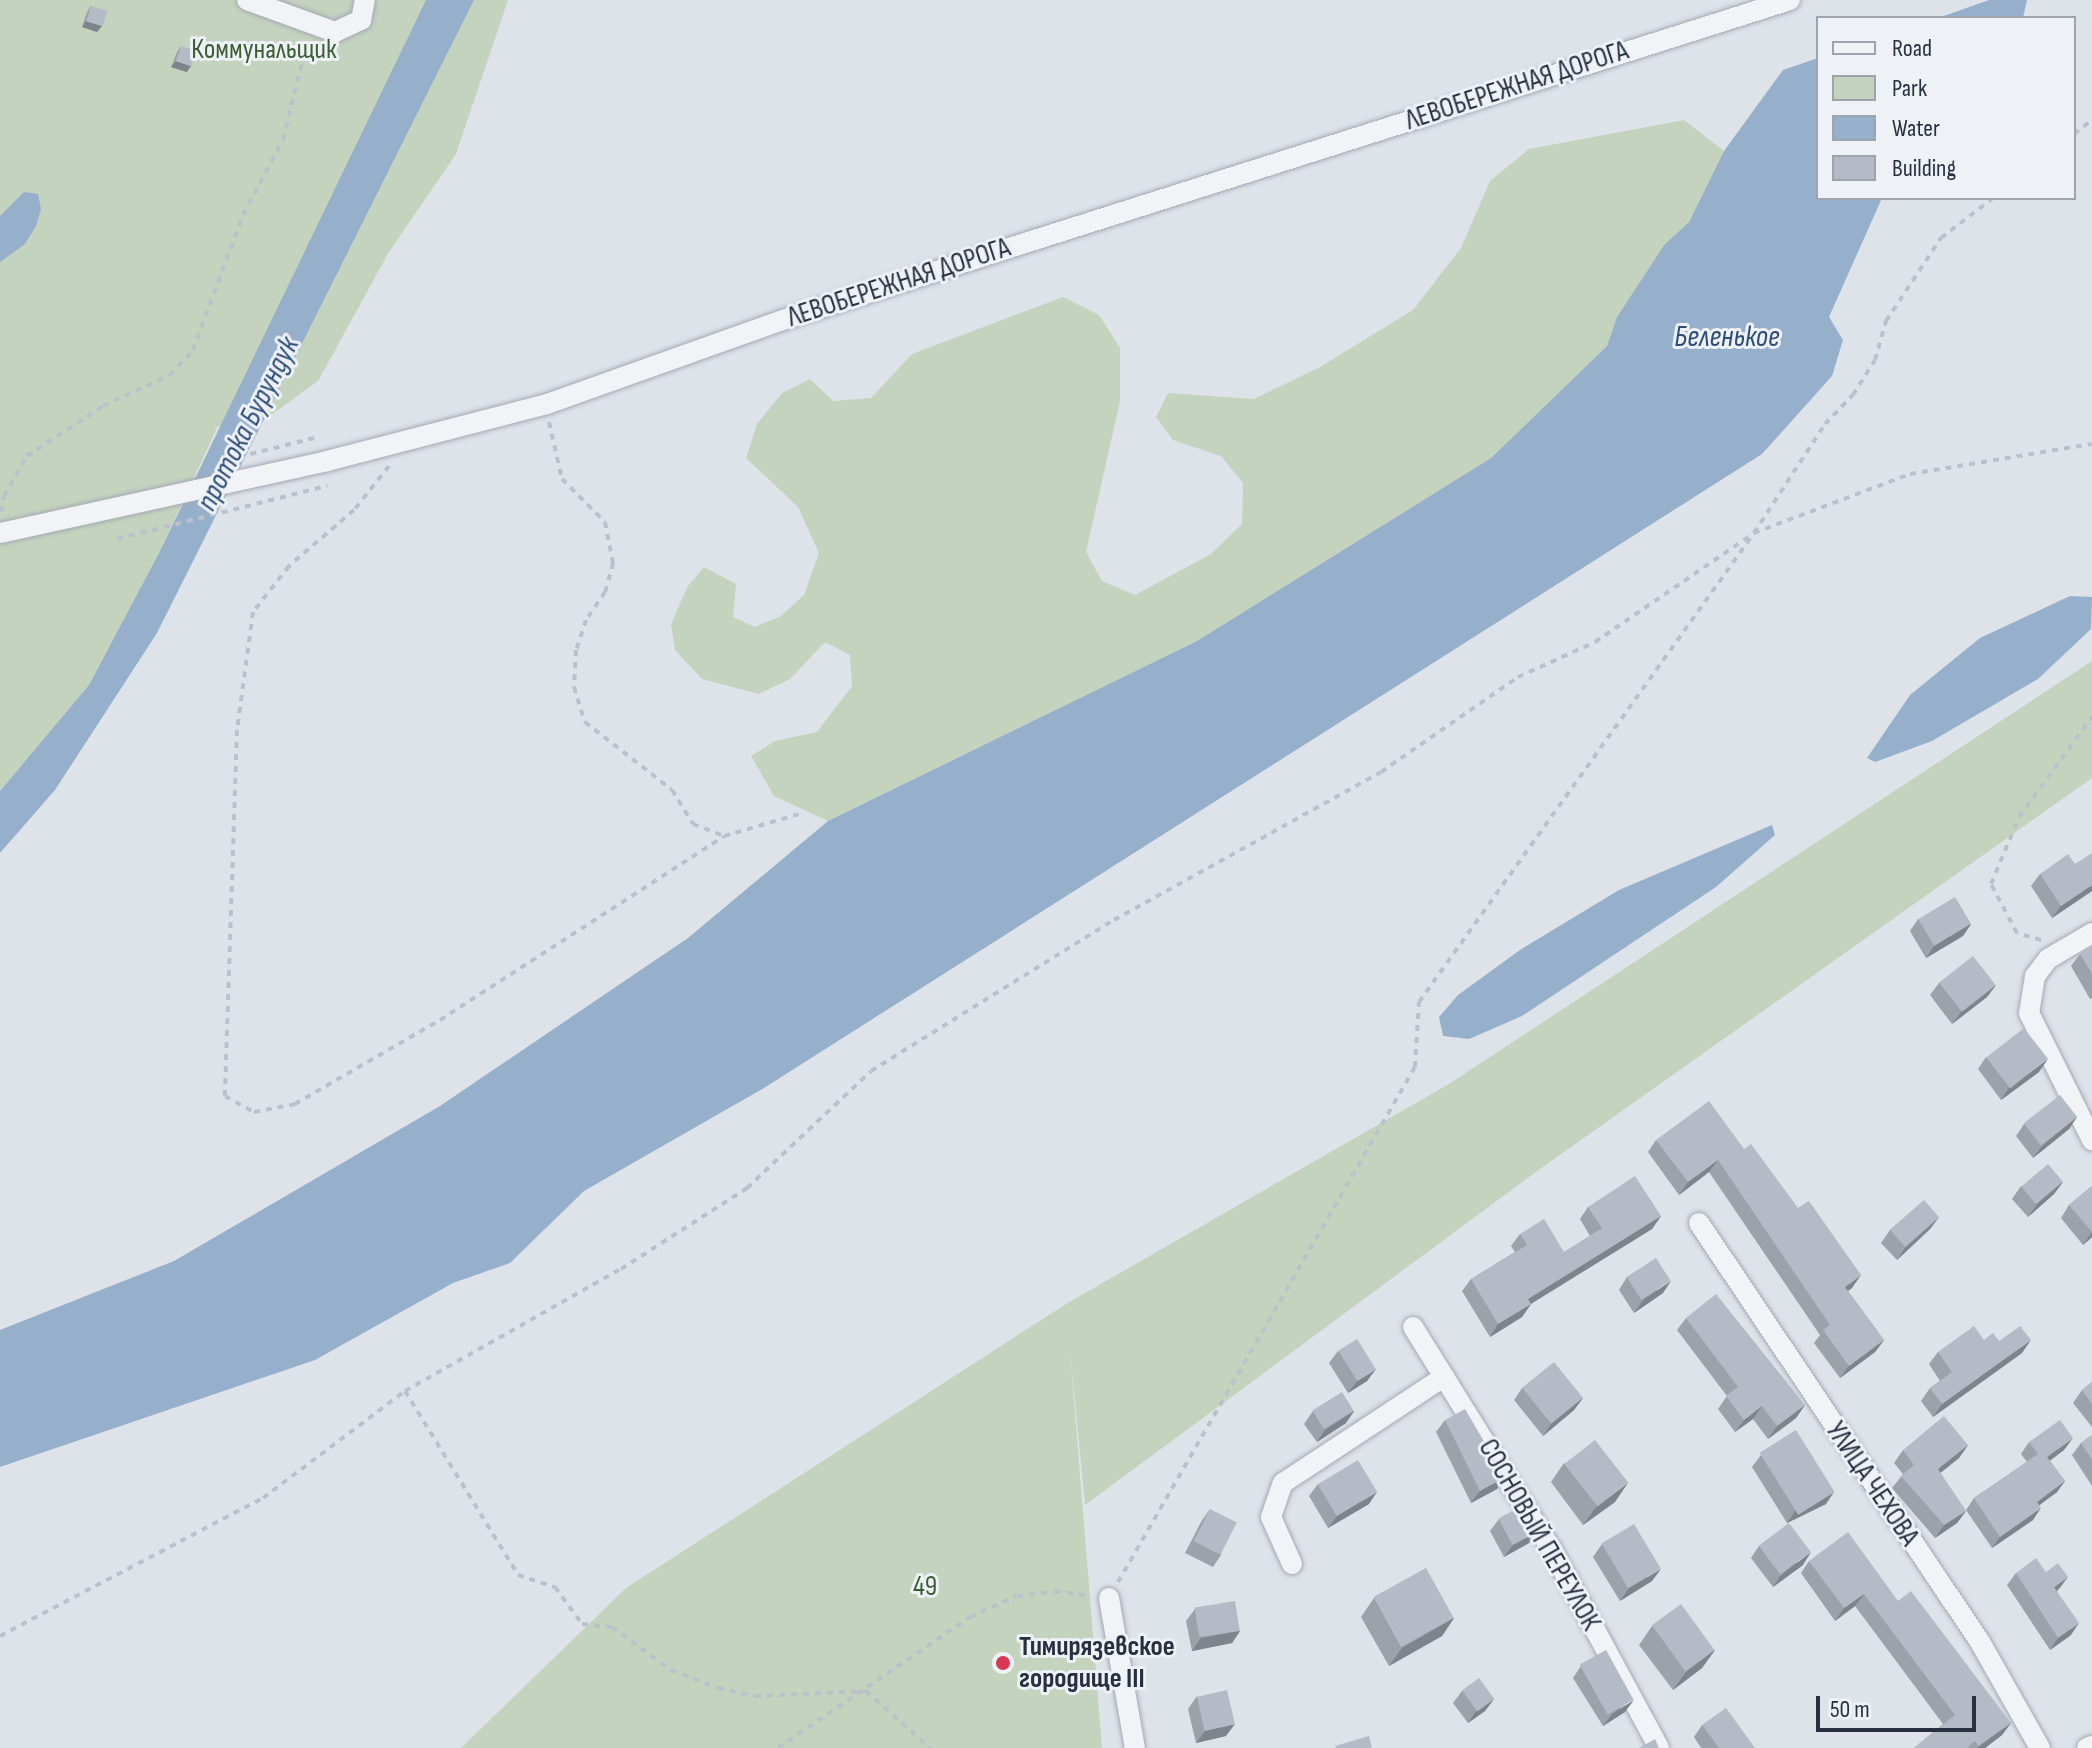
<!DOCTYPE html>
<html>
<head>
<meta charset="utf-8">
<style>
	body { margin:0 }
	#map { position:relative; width:2092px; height:1748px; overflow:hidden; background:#dee2e9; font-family:"Sofia Sans Condensed",sans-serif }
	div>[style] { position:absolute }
	.green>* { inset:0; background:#c4d3be }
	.water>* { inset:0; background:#96b0cc }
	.path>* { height:4px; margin-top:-2px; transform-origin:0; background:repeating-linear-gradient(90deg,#bcc0c8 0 6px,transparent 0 12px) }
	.roads { filter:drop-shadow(0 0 2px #a3a9b3) drop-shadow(0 0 2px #a3a9b3) }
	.minor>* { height:20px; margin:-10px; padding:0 10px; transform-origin:10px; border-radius:10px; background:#f1f3f7 }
	.wall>* { inset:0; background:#9ca1aa }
	.shaded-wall>* { inset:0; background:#7f838b }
	.building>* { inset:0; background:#b5bbc6; transform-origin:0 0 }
	.dots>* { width:22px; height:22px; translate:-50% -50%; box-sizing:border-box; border:4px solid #eef1f6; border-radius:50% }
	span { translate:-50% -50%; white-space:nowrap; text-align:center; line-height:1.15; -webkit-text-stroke:6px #eef1f6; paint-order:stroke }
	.park-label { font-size:28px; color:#3a5e32 }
	.street-label { font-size:28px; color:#263041 }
	.poi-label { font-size:28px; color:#263041; font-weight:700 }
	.left { translate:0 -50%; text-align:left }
	.water-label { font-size:30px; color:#2d4e78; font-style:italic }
	.legend { position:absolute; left:1816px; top:16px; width:260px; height:184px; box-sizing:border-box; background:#eef1f6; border:2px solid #9ea4ae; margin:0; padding:10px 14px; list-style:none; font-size:24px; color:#263041 }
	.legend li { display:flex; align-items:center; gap:16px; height:40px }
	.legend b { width:40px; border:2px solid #9ea4ae }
	.scale { position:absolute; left:1816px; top:1696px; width:160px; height:36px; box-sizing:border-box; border:4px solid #263041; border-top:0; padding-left:10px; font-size:24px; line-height:28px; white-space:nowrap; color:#263041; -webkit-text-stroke:6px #eef1f6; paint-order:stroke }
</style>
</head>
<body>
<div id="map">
	<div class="green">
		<i style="clip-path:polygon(0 0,508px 0,456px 154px,389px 252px,318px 381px,260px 423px,213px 427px,217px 428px,160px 551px,89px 685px,0 791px)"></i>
		<i style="clip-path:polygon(1684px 120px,1724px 151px,1689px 222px,1664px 245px,1617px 317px,1607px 346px,1491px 458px,1197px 641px,828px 821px,774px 796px,751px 756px,775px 741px,817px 732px,852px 686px,850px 655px,825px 642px,790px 679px,759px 694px,702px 679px,675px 650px,671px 624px,688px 586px,704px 567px,736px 584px,733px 617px,755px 627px,781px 616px,804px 595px,819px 553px,798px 507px,746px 458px,757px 424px,782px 393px,810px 379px,833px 401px,871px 398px,912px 354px,1063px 297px,1099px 315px,1120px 348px,1120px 401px,1086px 552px,1102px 581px,1135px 595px,1211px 554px,1242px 524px,1243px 483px,1221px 456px,1173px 440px,1156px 417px,1168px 393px,1254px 399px,1320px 367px,1413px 310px,1461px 248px,1490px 181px,1529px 149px)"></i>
		<i style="clip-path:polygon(2092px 661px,2092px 778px,1540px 1169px,1085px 1505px,1070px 1350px,1102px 1748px,461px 1748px,626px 1588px,1066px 1304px,1449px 1084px)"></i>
	</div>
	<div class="water">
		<i style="clip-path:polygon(426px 0,474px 0,157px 633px,55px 790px,0 853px,0 791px,89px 685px,160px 551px)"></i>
		<i style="clip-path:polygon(1989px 0,2027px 0,2023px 18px,1938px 18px)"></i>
		<i style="clip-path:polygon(1818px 58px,1818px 198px,1882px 198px,1829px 317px,1843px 340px,1832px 376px,1762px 454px,764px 1088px,584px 1191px,510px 1263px,453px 1283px,315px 1360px,0 1467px,0 1330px,174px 1261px,440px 1106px,688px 938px,828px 821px,1197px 641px,1491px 458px,1607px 346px,1617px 317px,1664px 245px,1689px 222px,1724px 151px,1783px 70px)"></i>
		<i style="clip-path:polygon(24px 192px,38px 194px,41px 209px,36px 226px,25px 244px,0 262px,0 216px)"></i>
		<i style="clip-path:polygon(2070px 596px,2092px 597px,2091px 629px,2038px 679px,1932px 741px,1875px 762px,1867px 758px,1910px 695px,1980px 638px)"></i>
		<i style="clip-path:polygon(1772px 825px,1775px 835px,1716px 887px,1522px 1016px,1469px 1039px,1443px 1036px,1439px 1017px,1458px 995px,1520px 950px,1619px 890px)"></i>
	</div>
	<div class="path">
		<i style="left:2074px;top:134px;width:23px;rotate:-38deg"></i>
		<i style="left:549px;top:422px;width:58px;rotate:77.2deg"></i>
		<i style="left:562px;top:479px;width:61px;rotate:45deg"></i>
		<i style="left:605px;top:522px;width:42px;rotate:79deg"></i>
		<i style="left:613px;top:563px;width:30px;rotate:105deg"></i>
		<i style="left:605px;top:592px;width:34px;rotate:124deg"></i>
		<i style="left:586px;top:620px;width:32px;rotate:108deg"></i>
		<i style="left:576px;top:650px;width:37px;rotate:93deg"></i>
		<i style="left:574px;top:687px;width:37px;rotate:73deg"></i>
		<i style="left:585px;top:722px;width:110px;rotate:38deg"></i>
		<i style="left:672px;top:790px;width:40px;rotate:58deg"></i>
		<i style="left:693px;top:824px;width:33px;rotate:21deg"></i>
		<i style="left:227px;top:460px;width:94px;rotate:-14.2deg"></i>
		<i style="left:389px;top:466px;width:56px;rotate:128.5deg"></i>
		<i style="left:354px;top:510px;width:86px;rotate:139.3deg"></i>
		<i style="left:289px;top:566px;width:58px;rotate:128deg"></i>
		<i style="left:253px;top:612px;width:119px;rotate:97.7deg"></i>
		<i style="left:237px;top:730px;width:366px;rotate:91.9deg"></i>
		<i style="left:225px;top:1096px;width:33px;rotate:29deg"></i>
		<i style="left:254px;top:1112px;width:42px;rotate:-11deg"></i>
		<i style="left:295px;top:1104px;width:168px;rotate:-30.1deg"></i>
		<i style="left:440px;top:1020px;width:338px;rotate:-32.9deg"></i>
		<i style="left:724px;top:836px;width:78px;rotate:-16.3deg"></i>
		<i style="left:1px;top:512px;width:16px;rotate:-79deg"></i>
		<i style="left:4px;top:496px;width:46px;rotate:-60.1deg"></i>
		<i style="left:27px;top:456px;width:91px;rotate:-33.3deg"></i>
		<i style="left:103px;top:406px;width:74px;rotate:-24.8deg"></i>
		<i style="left:170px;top:375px;width:34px;rotate:-47deg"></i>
		<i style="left:193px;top:350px;width:144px;rotate:-69.7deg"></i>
		<i style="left:243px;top:215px;width:85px;rotate:-61.9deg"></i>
		<i style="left:283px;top:140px;width:101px;rotate:-76.2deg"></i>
		<i style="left:117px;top:539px;width:217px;rotate:-14.2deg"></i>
		<i style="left:2041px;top:940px;width:25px;rotate:-164deg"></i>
		<i style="left:2017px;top:933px;width:55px;rotate:-118deg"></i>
		<i style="left:1991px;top:884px;width:73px;rotate:-67.3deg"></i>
		<i style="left:2019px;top:817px;width:124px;rotate:-53.9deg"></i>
		<i style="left:405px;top:1391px;width:216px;rotate:58.4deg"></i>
		<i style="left:518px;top:1575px;width:39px;rotate:18deg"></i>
		<i style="left:555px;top:1587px;width:46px;rotate:53.9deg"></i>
		<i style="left:582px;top:1624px;width:30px;rotate:6deg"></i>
		<i style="left:612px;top:1627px;width:73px;rotate:36.1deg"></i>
		<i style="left:671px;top:1670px;width:50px;rotate:21deg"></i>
		<i style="left:718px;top:1688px;width:38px;rotate:12deg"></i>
		<i style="left:755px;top:1696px;width:111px;rotate:-2.6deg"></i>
		<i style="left:866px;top:1691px;width:86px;rotate:41.7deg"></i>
		<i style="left:1118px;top:1582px;width:595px;rotate:-60.03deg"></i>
		<i style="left:1415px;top:1067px;width:65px;rotate:-86.5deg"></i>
		<i style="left:1419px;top:1002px;width:576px;rotate:-54.46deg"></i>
		<i style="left:1754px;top:533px;width:130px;rotate:-56.9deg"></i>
		<i style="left:1825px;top:424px;width:40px;rotate:-46deg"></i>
		<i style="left:1853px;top:395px;width:41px;rotate:-57.8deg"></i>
		<i style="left:1875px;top:360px;width:41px;rotate:-74.2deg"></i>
		<i style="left:1886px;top:321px;width:100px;rotate:-56.5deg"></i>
		<i style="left:1941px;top:238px;width:66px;rotate:-37.6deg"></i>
		<i style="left:0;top:1636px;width:297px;rotate:-27.7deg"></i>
		<i style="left:263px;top:1498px;width:178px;rotate:-37deg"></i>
		<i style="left:405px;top:1391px;width:248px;rotate:-29.5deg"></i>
		<i style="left:621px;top:1269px;width:150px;rotate:-32.7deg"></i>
		<i style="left:747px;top:1188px;width:170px;rotate:-43.3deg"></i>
		<i style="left:871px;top:1071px;width:286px;rotate:-31.9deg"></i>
		<i style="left:1114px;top:920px;width:305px;rotate:-29deg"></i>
		<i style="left:1381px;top:772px;width:167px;rotate:-34.7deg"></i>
		<i style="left:1518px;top:677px;width:85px;rotate:-24.4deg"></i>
		<i style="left:1595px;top:642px;width:193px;rotate:-34.4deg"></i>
		<i style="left:1754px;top:533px;width:167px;rotate:-20.7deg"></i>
		<i style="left:1910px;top:474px;width:184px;rotate:-9.4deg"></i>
		<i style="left:778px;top:1748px;width:232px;rotate:-34.3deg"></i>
		<i style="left:970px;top:1617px;width:51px;rotate:-24.1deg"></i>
		<i style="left:1017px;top:1596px;width:38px;rotate:-7deg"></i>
		<i style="left:1055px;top:1591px;width:36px;rotate:8deg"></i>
	</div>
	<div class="roads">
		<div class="minor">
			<i style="left:247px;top:0;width:94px;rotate:20deg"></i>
			<i style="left:335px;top:32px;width:29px;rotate:-25deg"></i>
			<i style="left:361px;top:20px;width:20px;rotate:-79deg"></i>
			<i style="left:0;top:533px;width:335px;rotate:-12.4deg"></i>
			<i style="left:327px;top:461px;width:227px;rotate:-14.5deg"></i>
			<i style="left:547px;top:404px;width:260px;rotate:-19.6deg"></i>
			<i style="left:792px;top:317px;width:1047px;rotate:-17.62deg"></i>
			<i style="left:2092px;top:933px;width:51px;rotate:149.4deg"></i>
			<i style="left:2048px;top:959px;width:21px;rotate:127deg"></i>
			<i style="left:2035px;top:976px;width:37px;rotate:99deg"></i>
			<i style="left:2029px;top:1013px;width:142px;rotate:63.6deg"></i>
			<i style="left:1699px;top:1223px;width:505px;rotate:56.15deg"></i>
			<i style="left:1980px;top:1642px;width:122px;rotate:60.5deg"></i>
			<i style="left:1413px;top:1327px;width:263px;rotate:58.1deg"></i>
			<i style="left:1552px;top:1550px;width:225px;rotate:61.6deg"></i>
			<i style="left:1292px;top:1564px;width:51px;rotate:-114.1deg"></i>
			<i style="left:1271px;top:1517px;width:36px;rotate:-71deg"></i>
			<i style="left:1283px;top:1483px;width:193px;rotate:-33.4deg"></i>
			<i style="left:1109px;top:1598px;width:152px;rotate:80.2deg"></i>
			<i style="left:2087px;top:1748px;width:5px;rotate:-22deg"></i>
		</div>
	</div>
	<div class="wall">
		<i style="clip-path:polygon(91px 6px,102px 26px,97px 32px,82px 27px,87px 12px)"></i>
		<i style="clip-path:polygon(181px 46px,187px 72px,171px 67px,177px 52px)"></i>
		<i style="clip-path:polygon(2075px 864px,2092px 891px,2052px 918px,2031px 886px,2040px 874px)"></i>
		<i style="clip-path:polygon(1918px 919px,1971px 924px,1963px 936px,1926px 958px,1910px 931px)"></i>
		<i style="clip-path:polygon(2092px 947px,2092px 998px,2090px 999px,2071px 966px,2080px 954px)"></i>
		<i style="clip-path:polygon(1939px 983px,1996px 985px,1987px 997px,1952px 1024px,1930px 995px)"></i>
		<i style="clip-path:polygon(1986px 1057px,2039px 1072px,2001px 1100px,1978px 1069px)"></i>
		<i style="clip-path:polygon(2077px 1117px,2069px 1129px,2033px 1158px,2016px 1136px,2024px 1124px)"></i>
		<i style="clip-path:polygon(1656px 1140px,1744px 1149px,1852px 1288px,1848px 1291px,1884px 1340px,1875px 1352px,1840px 1378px,1814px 1343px,1820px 1335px,1709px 1172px,1679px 1195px,1648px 1152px)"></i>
		<i style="clip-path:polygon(2063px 1182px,2054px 1194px,2028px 1217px,2012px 1199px,2021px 1186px)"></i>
		<i style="clip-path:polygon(2092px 1186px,2092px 1237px,2083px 1245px,2061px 1218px,2069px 1205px)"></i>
		<i style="clip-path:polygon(1588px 1207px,1661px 1216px,1652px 1229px,1531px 1304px,1522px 1317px,1490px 1337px,1462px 1291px,1471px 1279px,1515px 1252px,1511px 1246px,1520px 1234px,1564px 1252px,1590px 1236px,1580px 1219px)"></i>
		<i style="clip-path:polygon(1939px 1217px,1930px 1229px,1897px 1260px,1881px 1243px,1890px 1230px)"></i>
		<i style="clip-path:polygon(1627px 1277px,1663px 1293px,1634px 1313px,1619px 1290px)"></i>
		<i style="clip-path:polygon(1686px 1318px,1805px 1405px,1796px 1418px,1768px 1439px,1753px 1419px,1735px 1432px,1718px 1409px,1727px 1396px,1677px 1330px)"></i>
		<i style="clip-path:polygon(1984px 1340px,1999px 1341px,2022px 1353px,1933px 1417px,1921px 1401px,1930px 1388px,1940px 1381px,1929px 1364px,1938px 1352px)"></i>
		<i style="clip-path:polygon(1338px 1351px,1376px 1369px,1367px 1381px,1348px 1393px,1329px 1363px)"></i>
		<i style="clip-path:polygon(2092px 1382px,2092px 1427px,2073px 1403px,2082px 1390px)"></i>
		<i style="clip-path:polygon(1522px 1388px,1583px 1398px,1574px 1410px,1543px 1436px,1514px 1400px)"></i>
		<i style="clip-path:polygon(1313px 1411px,1354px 1411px,1346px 1423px,1317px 1442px,1304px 1424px)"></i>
		<i style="clip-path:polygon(1445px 1420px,1497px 1489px,1471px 1503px,1436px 1432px)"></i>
		<i style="clip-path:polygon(2092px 1435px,2092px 1486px,2072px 1455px,2081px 1443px)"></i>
		<i style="clip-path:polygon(2029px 1442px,2064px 1450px,2050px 1461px,2065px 1481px,2057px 1492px,2039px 1505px,2033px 1520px,1992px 1548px,1966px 1510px,1974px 1498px,2027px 1462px,2021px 1454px)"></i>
		<i style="clip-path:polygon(1968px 1445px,1959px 1458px,1940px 1473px,1966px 1511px,1957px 1523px,1935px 1538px,1892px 1488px,1903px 1474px,1894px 1463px,1903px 1450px)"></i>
		<i style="clip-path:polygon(1761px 1455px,1826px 1504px,1787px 1523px,1752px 1467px)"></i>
		<i style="clip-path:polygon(1564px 1463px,1615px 1502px,1583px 1525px,1551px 1482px)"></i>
		<i style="clip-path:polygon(1318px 1484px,1369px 1504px,1328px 1528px,1309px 1496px)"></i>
		<i style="clip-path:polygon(1210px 1509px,1221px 1555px,1213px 1567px,1185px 1553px,1201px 1522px)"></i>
		<i style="clip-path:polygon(1499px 1519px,1529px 1543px,1504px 1557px,1490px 1531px)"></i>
		<i style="clip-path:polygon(1602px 1544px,1652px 1581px,1620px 1601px,1593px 1557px)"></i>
		<i style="clip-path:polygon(1759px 1546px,1803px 1565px,1773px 1587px,1751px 1558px)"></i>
		<i style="clip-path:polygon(1809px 1561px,1898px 1601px,2011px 1723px,2002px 1735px,1985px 1748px,1914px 1748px,1943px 1724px,1855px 1606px,1835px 1621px,1801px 1573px)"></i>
		<i style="clip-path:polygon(2016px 1573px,2059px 1589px,2057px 1591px,2071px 1635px,2050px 1650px,2007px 1585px)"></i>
		<i style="clip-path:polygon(1374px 1598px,1454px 1618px,1442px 1636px,1389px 1666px,1361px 1617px)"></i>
		<i style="clip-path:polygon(1195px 1609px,1240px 1631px,1232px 1643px,1192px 1651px,1186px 1621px)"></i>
		<i style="clip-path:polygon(1652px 1626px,1715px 1650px,1702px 1668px,1673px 1690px,1639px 1645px)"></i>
		<i style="clip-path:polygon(1581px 1666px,1625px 1712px,1603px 1726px,1573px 1678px)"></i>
		<i style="clip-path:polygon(1462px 1691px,1494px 1699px,1485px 1711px,1468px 1723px,1453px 1703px)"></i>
		<i style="clip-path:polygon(1197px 1696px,1226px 1736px,1196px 1743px,1188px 1709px)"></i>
		<i style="clip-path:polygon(1702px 1725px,1755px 1748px,1701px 1748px,1694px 1737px)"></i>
	</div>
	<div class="shaded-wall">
		<i style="clip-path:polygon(86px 21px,102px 26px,97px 32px,82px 27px)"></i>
		<i style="clip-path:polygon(176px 61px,191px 66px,187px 72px,171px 67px)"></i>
		<i style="clip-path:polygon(2092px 885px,2092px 891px,2052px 918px,2061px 906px)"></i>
		<i style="clip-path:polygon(1971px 924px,1963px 936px,1926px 958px,1934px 946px)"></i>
		<i style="clip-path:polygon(1996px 985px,1987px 997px,1952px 1024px,1961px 1012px)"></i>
		<i style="clip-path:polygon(2048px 1059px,2039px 1072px,2001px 1100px,2009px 1088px)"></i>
		<i style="clip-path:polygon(2077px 1117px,2069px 1129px,2033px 1158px,2042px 1146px)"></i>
		<i style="clip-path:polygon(1718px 1160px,1709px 1172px,1679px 1195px,1688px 1182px)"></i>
		<i style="clip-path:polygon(2063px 1182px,2054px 1194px,2028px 1217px,2037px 1204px)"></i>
		<i style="clip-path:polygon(1661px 1216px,1652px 1229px,1519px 1311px,1528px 1299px)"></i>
		<i style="clip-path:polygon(1939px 1217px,1930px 1229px,1897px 1260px,1905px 1248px)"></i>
		<i style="clip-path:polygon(2092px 1232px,2092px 1237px,2083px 1245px)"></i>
		<i style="clip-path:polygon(1861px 1275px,1852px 1288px,1836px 1299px,1845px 1287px)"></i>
		<i style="clip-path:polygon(1671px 1281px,1663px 1293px,1634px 1313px,1643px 1300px)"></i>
		<i style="clip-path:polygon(1531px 1304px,1522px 1317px,1490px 1337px,1498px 1324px)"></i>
		<i style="clip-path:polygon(1884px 1340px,1875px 1352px,1840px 1378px,1849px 1366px)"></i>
		<i style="clip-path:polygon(2031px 1340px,2022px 1353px,1933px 1417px,1942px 1404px)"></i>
		<i style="clip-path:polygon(1376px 1369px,1367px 1381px,1348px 1393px,1357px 1381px)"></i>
		<i style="clip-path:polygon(1583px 1398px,1574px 1410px,1543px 1436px,1551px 1424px)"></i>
		<i style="clip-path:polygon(1805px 1405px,1796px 1418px,1768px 1439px,1777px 1426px)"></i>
		<i style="clip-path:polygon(1762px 1406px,1753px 1419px,1735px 1432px,1744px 1420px)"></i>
		<i style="clip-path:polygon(1354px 1411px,1346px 1423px,1317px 1442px,1325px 1430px)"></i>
		<i style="clip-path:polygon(2073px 1438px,2064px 1450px,2039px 1468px,2047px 1457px)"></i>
		<i style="clip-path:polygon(1968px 1445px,1959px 1458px,1929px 1482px,1938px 1469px)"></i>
		<i style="clip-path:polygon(1505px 1477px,1497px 1489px,1471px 1503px,1480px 1491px)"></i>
		<i style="clip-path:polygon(2065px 1481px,2057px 1492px,2029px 1513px,2037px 1502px)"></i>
		<i style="clip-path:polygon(1628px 1483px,1615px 1502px,1583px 1525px,1596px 1507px)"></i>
		<i style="clip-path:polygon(1377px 1492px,1369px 1504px,1328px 1528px,1337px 1516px)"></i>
		<i style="clip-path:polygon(1834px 1492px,1826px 1504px,1787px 1523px,1796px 1510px)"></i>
		<i style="clip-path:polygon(2041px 1508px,2033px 1520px,1992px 1548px,2000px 1537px)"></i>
		<i style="clip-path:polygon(1966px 1511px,1957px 1523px,1935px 1538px,1944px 1525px)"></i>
		<i style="clip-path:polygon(1538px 1531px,1529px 1543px,1504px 1557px,1513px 1545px)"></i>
		<i style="clip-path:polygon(1811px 1552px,1803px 1565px,1773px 1587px,1781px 1575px)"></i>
		<i style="clip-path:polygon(1661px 1569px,1652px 1581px,1620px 1601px,1629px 1588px)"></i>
		<i style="clip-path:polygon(2068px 1577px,2059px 1589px,2046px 1599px,2054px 1587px)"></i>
		<i style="clip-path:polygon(1864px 1594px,1855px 1606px,1835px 1621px,1844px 1608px)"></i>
		<i style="clip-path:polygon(1454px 1618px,1442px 1636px,1389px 1666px,1402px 1648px)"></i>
		<i style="clip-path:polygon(2079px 1623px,2071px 1635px,2050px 1650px,2058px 1638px)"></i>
		<i style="clip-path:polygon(1240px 1631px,1232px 1643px,1192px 1651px,1201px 1638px)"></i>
		<i style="clip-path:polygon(1715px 1650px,1702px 1668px,1673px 1690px,1686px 1672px)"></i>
		<i style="clip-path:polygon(1494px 1699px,1485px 1711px,1468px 1723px,1476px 1711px)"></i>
		<i style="clip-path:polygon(1634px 1700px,1625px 1712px,1603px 1726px,1612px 1714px)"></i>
		<i style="clip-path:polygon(2011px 1723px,2002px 1735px,1985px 1748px,1977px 1748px)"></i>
		<i style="clip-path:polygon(1235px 1724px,1226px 1736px,1196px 1743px,1205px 1731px)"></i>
	</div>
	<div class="building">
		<i style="left:91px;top:6px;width:17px;height:16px;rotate:17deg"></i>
		<i style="left:181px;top:46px;width:16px;height:16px;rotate:18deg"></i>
		<i style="clip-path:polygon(2092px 853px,2092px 885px,2061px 906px,2040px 874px,2068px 854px,2075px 864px)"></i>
		<i style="left:1955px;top:897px;width:31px;height:43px;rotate:59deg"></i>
		<i style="clip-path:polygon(2092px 947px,2092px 974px,2080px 954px)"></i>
		<i style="left:1973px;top:956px;width:37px;height:43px;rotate:52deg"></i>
		<i style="left:2024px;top:1028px;width:39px;height:48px;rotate:52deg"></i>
		<i style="left:2060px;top:1095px;width:28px;height:46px;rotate:52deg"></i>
		<i style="clip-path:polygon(1709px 1101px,1744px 1149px,1751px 1144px,1798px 1208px,1809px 1201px,1861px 1275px,1845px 1287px,1884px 1340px,1849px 1366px,1823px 1330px,1830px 1325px,1718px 1160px,1688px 1182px,1656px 1140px)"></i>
		<i style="left:2048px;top:1164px;width:23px;height:35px;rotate:50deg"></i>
		<i style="clip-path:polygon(1635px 1176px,1661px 1216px,1528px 1299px,1531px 1304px,1498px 1324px,1471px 1279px,1527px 1245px,1520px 1234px,1544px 1219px,1564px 1252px,1602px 1228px,1588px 1207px)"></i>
		<i style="clip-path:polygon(2092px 1186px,2092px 1232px,2069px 1205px)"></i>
		<i style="left:1924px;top:1200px;width:23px;height:45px;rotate:49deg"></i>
		<i style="left:1656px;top:1258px;width:27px;height:35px;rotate:57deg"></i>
		<i style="clip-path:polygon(1716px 1294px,1805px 1405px,1777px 1426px,1762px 1406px,1744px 1420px,1726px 1396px,1738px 1387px,1686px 1318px)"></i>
		<i style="clip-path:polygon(1974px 1326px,1984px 1340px,1993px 1333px,1999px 1341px,2020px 1326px,2031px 1340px,1942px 1404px,1930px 1388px,1952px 1372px,1938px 1352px)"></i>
		<i style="left:1357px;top:1339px;width:36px;height:22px;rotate:58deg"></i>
		<i style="left:1554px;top:1362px;width:46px;height:41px;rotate:51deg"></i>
		<i style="clip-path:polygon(2092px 1382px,2092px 1404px,2082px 1390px)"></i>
		<i style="left:1342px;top:1392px;width:22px;height:35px;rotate:58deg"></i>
		<i style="clip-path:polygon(1465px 1409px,1505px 1477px,1480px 1491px,1445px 1420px)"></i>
		<i style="clip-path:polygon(1944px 1416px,1968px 1445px,1938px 1469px,1966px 1511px,1944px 1525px,1901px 1476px,1914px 1465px,1903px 1450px)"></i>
		<i style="clip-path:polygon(2060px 1420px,2073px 1438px,2047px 1457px,2065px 1481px,2037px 1502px,2041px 1508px,2000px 1537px,1974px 1498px,2038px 1454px,2029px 1442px)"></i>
		<i style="left:1796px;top:1430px;width:73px;height:43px;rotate:58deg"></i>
		<i style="clip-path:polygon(2092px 1435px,2092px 1460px,2081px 1443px)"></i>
		<i style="left:1595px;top:1440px;width:54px;height:39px;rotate:52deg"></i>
		<i style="left:1358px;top:1460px;width:37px;height:47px;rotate:59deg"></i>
		<i style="left:1524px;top:1505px;width:30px;height:29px;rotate:62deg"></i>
		<i style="left:1210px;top:1509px;width:30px;height:36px;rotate:27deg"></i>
		<i style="left:1789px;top:1523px;width:36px;height:38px;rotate:53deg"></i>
		<i style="left:1634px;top:1524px;width:52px;height:38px;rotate:59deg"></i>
		<i style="clip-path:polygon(1848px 1532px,1898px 1601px,1911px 1591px,2011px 1723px,1978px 1746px,1975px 1741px,1967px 1748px,1914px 1748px,1955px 1715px,1864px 1594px,1844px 1608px,1809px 1561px)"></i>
		<i style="clip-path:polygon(2036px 1558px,2046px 1572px,2058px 1563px,2068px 1577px,2054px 1587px,2079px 1623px,2058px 1638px,2016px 1573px)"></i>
		<i style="left:1426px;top:1568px;width:57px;height:60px;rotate:61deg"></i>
		<i style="left:1235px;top:1601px;width:30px;height:41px;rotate:81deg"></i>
		<i style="left:1681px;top:1604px;width:57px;height:36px;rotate:54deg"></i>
		<i style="left:1606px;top:1650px;width:57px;height:30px;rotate:61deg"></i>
		<i style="left:1479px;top:1678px;width:26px;height:21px;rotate:54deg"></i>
		<i style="left:1227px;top:1690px;width:35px;height:31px;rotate:77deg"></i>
		<i style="clip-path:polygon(1726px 1708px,1755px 1748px,1719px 1748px,1702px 1725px)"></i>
		<i style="clip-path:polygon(1369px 1736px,1372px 1748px,1336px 1748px,1335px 1746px)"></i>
		<i style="clip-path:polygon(1655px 1739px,1659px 1748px,1639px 1748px)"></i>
	</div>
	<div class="dots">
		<i style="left:1003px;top:1663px;background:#d83950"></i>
	</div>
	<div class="park-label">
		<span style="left:264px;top:50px">Коммунальщик</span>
		<span style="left:925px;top:1587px">49</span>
	</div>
	<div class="street-label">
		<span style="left:1517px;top:86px;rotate:-18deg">ЛЕВОБЕРЕЖНАЯ ДОРОГА</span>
		<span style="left:899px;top:283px;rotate:-18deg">ЛЕВОБЕРЕЖНАЯ ДОРОГА</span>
		<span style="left:1872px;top:1484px;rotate:56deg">УЛИЦА ЧЕХОВА</span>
		<span style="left:1539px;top:1535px;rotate:60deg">СОСНОВЫЙ ПЕРЕУЛОК</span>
	</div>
	<div class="poi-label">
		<span class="left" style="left:1019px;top:1663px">Тимирязевское<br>городище III</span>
	</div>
	<div class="water-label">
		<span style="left:1727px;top:337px">Беленькое</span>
		<span style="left:248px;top:424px;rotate:-63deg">протока Бурундук</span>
	</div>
	<ul class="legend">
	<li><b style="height:10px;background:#f1f3f7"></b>Road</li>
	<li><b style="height:22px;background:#c4d3be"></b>Park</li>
	<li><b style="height:22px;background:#96b0cc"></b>Water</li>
	<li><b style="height:22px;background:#b5bbc6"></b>Building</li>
	</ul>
	<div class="scale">50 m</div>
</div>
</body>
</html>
